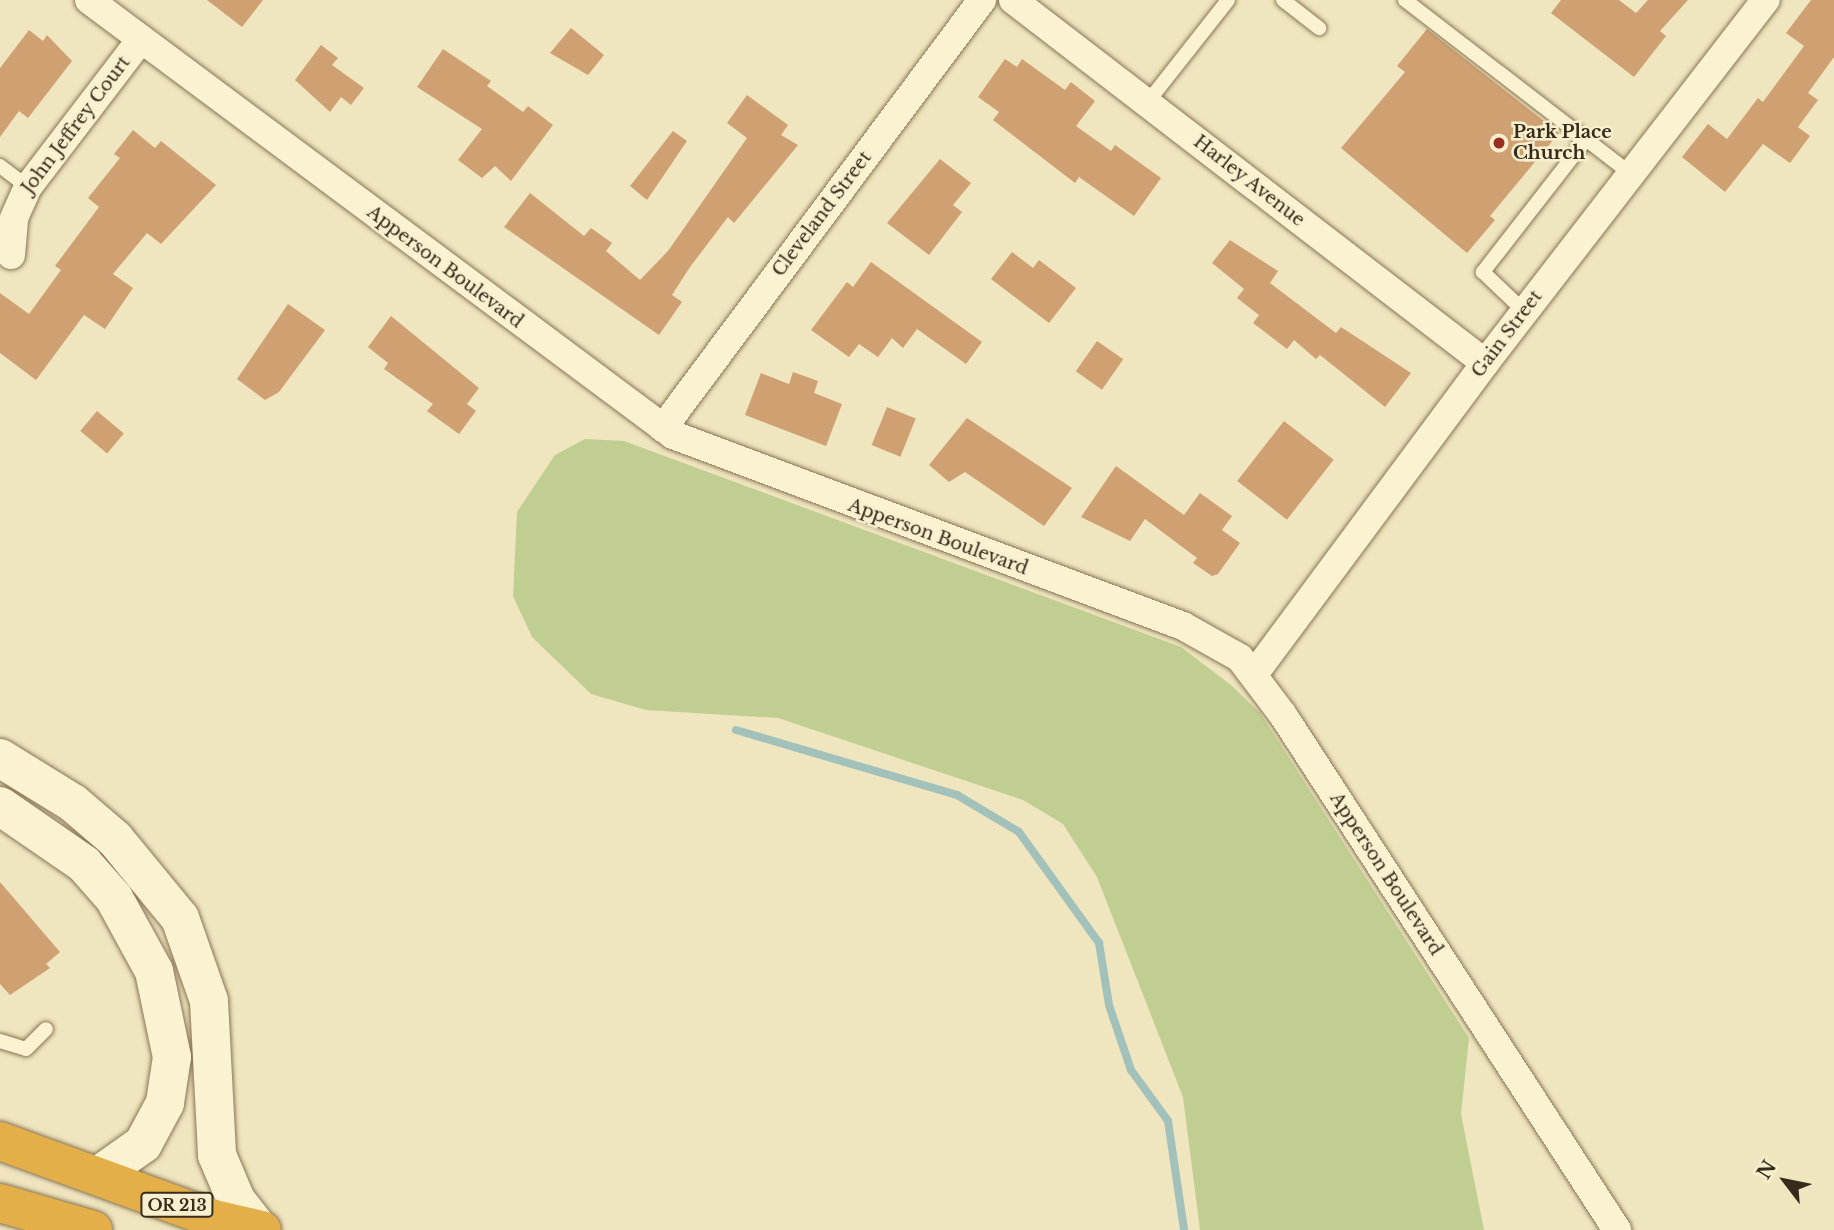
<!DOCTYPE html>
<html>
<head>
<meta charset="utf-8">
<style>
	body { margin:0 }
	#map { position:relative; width:1834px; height:1230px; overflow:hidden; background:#efe5be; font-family:"Libre Baskerville",serif }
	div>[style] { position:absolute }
	.green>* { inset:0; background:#c1ce91 }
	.stream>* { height:8px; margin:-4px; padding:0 4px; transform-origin:4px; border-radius:4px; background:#a1c1ba }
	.building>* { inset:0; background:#cfa172; transform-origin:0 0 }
	.roads { filter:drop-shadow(0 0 2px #887556) drop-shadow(0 0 2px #887556) }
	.lane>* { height:14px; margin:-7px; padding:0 7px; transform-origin:7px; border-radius:7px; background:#faf2d1 }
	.street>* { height:28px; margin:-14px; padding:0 14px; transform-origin:14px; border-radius:14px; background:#faf2d1 }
	.secondary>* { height:38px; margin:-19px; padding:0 19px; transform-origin:19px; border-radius:19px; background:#faf2d1 }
	.highway>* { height:38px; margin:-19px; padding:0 19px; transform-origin:19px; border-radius:19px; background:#e4ae49 }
	.dots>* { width:19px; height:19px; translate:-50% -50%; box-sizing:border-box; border:4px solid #f7efcd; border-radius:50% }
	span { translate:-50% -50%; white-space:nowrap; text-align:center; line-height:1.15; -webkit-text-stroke:5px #f7efcd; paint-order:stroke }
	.shield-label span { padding:2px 5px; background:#f7efcd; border:2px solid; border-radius:5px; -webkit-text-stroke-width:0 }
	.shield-label { font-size:16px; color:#372b1b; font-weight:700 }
	.street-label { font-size:18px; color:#372b1b }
	.poi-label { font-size:18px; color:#372b1b; font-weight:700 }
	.left { translate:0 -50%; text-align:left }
	.north { position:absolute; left:1750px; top:1146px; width:70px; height:70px; -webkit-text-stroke:5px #f7efcd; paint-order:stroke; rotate:302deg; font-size:19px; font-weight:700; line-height:28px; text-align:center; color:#372b1b }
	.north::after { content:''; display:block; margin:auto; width:24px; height:32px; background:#372b1b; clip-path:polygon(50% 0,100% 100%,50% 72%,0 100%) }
</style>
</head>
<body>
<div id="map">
	<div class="green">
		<i style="clip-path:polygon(585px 439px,624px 441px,1181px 647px,1231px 685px,1260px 713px,1469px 1038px,1461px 1114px,1484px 1230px,1200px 1230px,1183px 1097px,1097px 877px,1063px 824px,1023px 800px,778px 718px,646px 710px,591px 694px,532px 637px,513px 596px,517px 512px,555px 455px)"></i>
	</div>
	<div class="stream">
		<i style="left:736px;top:730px;width:230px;rotate:16.4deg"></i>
		<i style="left:957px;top:795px;width:72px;rotate:30.8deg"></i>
		<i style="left:1019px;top:832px;width:137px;rotate:54.2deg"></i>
		<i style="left:1099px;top:943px;width:63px;rotate:80.8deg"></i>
		<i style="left:1109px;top:1005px;width:69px;rotate:71.3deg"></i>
		<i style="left:1131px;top:1070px;width:63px;rotate:54deg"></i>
		<i style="left:1168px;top:1121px;width:110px;rotate:81.6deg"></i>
	</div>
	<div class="building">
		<i style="clip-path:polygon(207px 0,263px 0,242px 27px)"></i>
		<i style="clip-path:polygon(1561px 0,1619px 0,1636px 13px,1648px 0,1688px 0,1660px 31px,1666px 36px,1634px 77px,1551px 13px)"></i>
		<i style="clip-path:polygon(1811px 0,1834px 0,1834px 57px,1808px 93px,1818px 100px,1798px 127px,1810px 136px,1790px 163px,1763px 144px,1725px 192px,1682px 157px,1708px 124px,1727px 139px,1758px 98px,1763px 102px,1804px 46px,1786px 33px)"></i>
		<i style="clip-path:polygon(571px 28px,604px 55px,588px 75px,550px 53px)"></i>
		<i style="clip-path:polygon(1427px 29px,1559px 133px,1490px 216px,1495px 220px,1467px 253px,1341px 148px,1405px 72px,1397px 66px)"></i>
		<i style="clip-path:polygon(29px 30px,43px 41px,47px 35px,72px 61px,28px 118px,19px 111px,0 137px,0 68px)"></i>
		<i style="clip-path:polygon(321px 45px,338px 58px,332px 65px,364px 88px,351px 105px,341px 97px,330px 112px,295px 80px)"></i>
		<i style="clip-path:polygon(443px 49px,491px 81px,487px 86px,523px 112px,528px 106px,553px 125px,511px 181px,495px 166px,482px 178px,458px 160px,482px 129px,417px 87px)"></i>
		<i style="clip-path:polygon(1005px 59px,1017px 67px,1022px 59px,1065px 90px,1071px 82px,1095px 101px,1076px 126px,1111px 151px,1115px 145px,1161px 178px,1134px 216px,1079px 177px,1075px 183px,993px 120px,999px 112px,978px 97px)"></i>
		<i style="clip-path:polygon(747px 95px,788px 125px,781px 135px,798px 145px,734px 223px,728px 217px,690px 267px,672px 295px,682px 302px,659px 335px,504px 227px,530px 193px,584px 236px,591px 228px,612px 243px,606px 251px,640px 280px,668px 251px,747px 138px,727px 123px)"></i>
		<i style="clip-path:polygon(133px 130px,155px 148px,161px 141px,216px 185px,161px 244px,147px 233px,113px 274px,133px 288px,105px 329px,84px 315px,36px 380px,0 353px,0 293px,29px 314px,61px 270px,55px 266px,99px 207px,88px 198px,120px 158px,114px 154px)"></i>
		<i style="clip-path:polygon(673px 131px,687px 141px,647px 200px,630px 186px)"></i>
		<i style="clip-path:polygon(940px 159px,971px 183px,953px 205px,962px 212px,929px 255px,887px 223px)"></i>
		<i style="clip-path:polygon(1230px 240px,1278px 271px,1270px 283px,1336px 333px,1341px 327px,1411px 373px,1385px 407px,1320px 355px,1316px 359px,1294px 340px,1287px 349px,1253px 323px,1259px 315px,1237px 298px,1244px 289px,1212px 263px)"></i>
		<i style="clip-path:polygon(1012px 252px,1033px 268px,1039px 260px,1076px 288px,1049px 323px,991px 279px)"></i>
		<i style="clip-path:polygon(871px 262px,982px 342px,966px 364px,917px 329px,903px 348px,892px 338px,878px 357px,859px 344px,849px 357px,811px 330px,847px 282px,853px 287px)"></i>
		<i style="clip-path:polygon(288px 304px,325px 330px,279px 392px,265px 400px,237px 379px)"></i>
		<i style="clip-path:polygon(391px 316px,479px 388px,467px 404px,476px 411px,459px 434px,427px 411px,433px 404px,384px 369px,388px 363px,368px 347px)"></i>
		<i style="left:1097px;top:341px;width:32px;height:37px;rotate:35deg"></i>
		<i style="clip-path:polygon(793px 372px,818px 381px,814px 393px,842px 404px,826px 446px,745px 415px,761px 373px,789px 384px)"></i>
		<i style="left:887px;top:407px;width:31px;height:41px;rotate:22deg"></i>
		<i style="left:97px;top:411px;width:35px;height:26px;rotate:40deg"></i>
		<i style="clip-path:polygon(967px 418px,1072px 488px,1044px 526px,965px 472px,949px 482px,929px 465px)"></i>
		<i style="left:1284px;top:421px;width:63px;height:76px;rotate:38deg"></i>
		<i style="clip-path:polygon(1116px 466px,1184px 515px,1200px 493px,1232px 516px,1222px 530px,1240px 543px,1218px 574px,1212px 576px,1193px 563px,1197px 558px,1145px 519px,1130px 541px,1081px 517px)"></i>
		<i style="clip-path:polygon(0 882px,60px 952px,46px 964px,50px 968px,10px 995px,0 984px)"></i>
	</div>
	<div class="roads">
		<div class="lane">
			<i style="left:1283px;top:0;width:46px;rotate:37.9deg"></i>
			<i style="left:1405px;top:0;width:218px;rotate:37.6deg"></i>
			<i style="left:1578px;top:133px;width:13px;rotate:77deg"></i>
			<i style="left:1581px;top:146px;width:160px;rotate:127.9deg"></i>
			<i style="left:1483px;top:272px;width:57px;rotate:43.6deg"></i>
			<i style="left:1147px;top:103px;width:131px;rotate:-51.8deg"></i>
			<i style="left:1578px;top:133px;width:67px;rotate:37.7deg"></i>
			<i style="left:0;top:166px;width:35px;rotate:37deg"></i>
			<i style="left:0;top:1041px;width:27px;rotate:17deg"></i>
			<i style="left:26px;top:1049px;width:28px;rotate:-45deg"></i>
		</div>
		<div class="street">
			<i style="left:89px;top:0;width:728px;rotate:36.68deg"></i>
			<i style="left:673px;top:435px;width:545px;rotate:20.53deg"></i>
			<i style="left:1183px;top:626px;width:65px;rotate:29.3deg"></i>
			<i style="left:1240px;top:658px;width:71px;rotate:53deg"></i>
			<i style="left:1283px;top:715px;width:614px;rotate:57.03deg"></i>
			<i style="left:1013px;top:0;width:595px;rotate:37.56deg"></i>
			<i style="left:11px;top:255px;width:37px;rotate:-85deg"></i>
			<i style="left:14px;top:218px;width:34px;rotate:-66deg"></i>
			<i style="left:28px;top:187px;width:186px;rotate:-52.6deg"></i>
			<i style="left:663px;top:428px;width:534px;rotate:-53.3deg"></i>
			<i style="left:1255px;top:673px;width:386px;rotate:-53.4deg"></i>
			<i style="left:1485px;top:363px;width:459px;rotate:-52.3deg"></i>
		</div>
		<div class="secondary">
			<i style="left:0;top:758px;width:86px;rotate:31.7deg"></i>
			<i style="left:73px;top:803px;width:55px;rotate:40.6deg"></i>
			<i style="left:115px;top:839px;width:102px;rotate:50.6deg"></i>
			<i style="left:180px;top:918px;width:88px;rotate:70.7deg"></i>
			<i style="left:209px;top:1001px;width:154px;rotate:87deg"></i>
			<i style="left:217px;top:1155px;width:49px;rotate:67.1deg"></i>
			<i style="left:236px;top:1200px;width:36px;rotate:52deg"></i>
			<i style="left:0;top:806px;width:102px;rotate:34.6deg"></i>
			<i style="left:84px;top:864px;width:45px;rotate:48.6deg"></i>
			<i style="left:114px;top:898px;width:83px;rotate:61.3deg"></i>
			<i style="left:154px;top:971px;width:88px;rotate:78.2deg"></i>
			<i style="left:172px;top:1057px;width:47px;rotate:98.7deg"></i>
			<i style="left:165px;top:1103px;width:47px;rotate:118.2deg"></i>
			<i style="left:143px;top:1144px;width:55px;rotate:144.6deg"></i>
		</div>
		<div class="highway">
			<i style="left:0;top:1141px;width:228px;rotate:20deg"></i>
			<i style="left:214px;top:1219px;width:49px;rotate:12.9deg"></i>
			<i style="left:0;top:1203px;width:97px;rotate:16.2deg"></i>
		</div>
	</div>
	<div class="dots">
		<i style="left:1499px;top:143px;background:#9a2e23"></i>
	</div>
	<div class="shield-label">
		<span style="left:177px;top:1205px">OR 213</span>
	</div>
	<div class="street-label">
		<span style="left:76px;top:125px;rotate:-53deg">John Jeffrey Court</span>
		<span style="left:1249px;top:181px;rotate:38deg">Harley Avenue</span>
		<span style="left:822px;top:214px;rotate:-53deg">Cleveland Street</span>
		<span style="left:445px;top:267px;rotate:37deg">Apperson Boulevard</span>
		<span style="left:1507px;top:334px;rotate:-53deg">Gain Street</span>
		<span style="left:938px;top:537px;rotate:20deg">Apperson Boulevard</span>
		<span style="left:1386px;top:874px;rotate:57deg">Apperson Boulevard</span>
	</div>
	<div class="poi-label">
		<span class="left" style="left:1513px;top:143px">Park Place<br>Church</span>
	</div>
	<div class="north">N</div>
</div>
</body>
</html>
